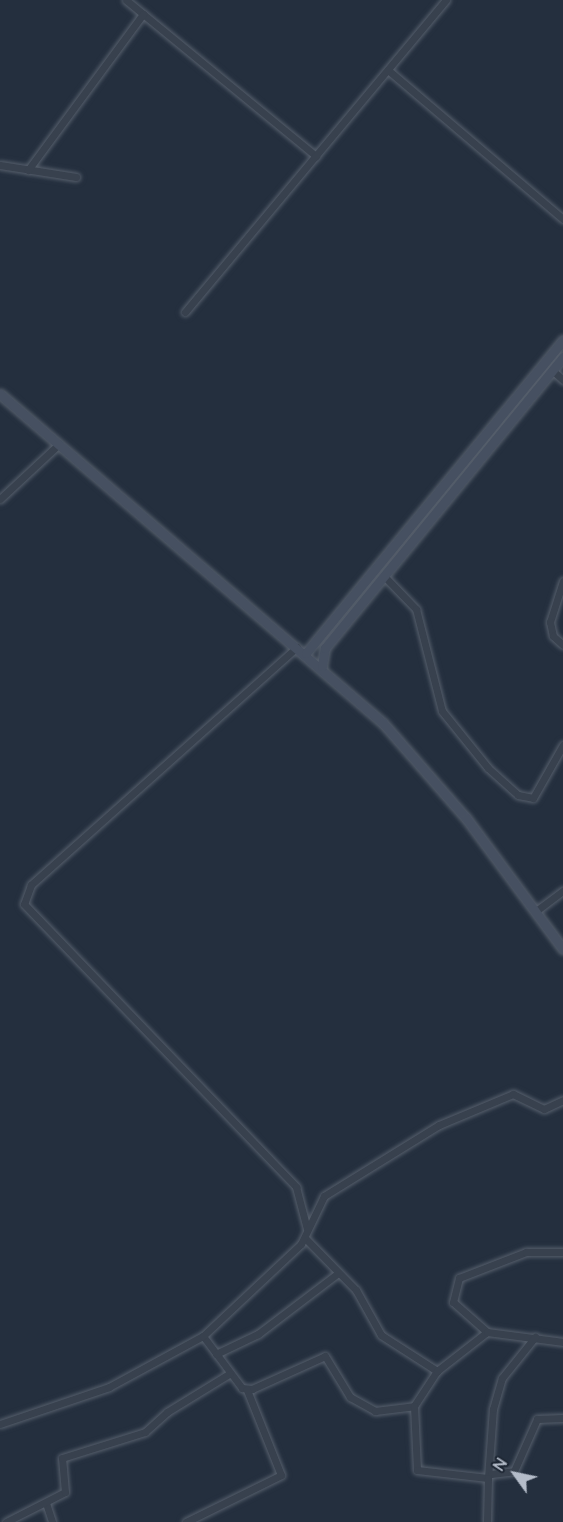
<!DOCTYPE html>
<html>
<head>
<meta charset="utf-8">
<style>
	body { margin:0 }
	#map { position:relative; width:563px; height:1522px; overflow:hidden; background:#242f3e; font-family:Quicksand,sans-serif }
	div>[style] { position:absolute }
	.roads { filter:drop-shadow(0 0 2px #565f6c) drop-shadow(0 0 2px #565f6c) }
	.street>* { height:7px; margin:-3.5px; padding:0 3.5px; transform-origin:3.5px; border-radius:3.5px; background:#38414e }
	.secondary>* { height:9px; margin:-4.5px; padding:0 4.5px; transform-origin:4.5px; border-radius:4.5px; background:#465061 }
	span { translate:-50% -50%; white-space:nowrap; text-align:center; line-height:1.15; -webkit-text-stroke:5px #1d2633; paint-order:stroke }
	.north { position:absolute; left:485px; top:1444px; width:60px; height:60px; -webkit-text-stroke:4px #1d2633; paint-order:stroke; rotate:303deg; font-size:16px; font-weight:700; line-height:24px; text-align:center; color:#b4bcc9 }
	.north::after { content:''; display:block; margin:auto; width:21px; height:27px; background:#b4bcc9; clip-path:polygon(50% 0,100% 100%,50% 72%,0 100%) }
</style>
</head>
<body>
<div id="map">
	<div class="roads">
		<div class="street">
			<i style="left:126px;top:0;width:246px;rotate:39.4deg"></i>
			<i style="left:388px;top:70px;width:230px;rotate:40.4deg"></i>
			<i style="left:0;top:165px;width:77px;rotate:9deg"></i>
			<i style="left:28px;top:170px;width:194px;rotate:-53.6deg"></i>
			<i style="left:185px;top:312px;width:407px;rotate:-50.1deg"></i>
			<i style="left:552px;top:370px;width:15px;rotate:42deg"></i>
			<i style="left:0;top:499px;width:81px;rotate:-43deg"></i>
			<i style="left:385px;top:577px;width:45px;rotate:45.9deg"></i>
			<i style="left:416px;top:609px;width:105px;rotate:75.7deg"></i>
			<i style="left:442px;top:711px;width:73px;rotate:51.1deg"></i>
			<i style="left:488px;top:768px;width:40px;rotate:42deg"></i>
			<i style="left:518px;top:795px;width:15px;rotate:11deg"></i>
			<i style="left:533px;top:798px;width:61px;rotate:-60.5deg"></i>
			<i style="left:563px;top:581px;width:43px;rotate:107.6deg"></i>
			<i style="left:550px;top:622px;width:14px;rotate:78deg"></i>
			<i style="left:553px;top:636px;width:13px;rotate:42deg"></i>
			<i style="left:297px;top:647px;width:357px;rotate:138.2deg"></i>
			<i style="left:31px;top:885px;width:20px;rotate:110deg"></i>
			<i style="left:24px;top:904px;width:393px;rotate:46.1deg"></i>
			<i style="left:296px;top:1187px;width:43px;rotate:75.3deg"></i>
			<i style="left:536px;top:911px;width:34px;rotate:-37deg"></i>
			<i style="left:305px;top:1238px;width:73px;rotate:45.6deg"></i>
			<i style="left:356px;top:1290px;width:51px;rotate:60.9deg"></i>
			<i style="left:381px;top:1335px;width:67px;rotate:32.7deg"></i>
			<i style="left:487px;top:1332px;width:45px;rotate:-138.6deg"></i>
			<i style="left:453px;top:1302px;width:25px;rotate:-76deg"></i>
			<i style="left:459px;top:1278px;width:72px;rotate:-21.2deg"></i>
			<i style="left:526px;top:1252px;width:37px"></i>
			<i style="left:203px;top:1336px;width:65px;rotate:53.1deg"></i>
			<i style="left:242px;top:1388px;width:10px;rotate:6deg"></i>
			<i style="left:252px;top:1389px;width:80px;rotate:-24.3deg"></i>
			<i style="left:325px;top:1356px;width:48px;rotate:58.6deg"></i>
			<i style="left:350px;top:1397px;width:29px;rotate:29deg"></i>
			<i style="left:375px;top:1411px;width:39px;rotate:-7deg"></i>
			<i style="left:414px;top:1406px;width:42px;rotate:-56.7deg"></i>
			<i style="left:437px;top:1371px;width:63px;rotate:-38deg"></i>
			<i style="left:487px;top:1332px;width:77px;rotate:7.5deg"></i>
			<i style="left:216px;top:1354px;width:47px;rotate:-25.5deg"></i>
			<i style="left:258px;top:1334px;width:101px;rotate:-37.3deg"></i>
			<i style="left:414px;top:1406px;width:64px;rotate:87.3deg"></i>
			<i style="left:417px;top:1470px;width:71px;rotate:6.4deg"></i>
			<i style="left:488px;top:1478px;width:69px;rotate:-85.9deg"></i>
			<i style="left:493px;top:1409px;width:32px;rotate:-74deg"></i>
			<i style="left:502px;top:1378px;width:53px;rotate:-51.2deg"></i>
			<i style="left:0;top:1424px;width:115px;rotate:-18.7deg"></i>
			<i style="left:109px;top:1387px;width:107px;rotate:-28.5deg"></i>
			<i style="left:203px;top:1336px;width:134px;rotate:-43.2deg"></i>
			<i style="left:301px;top:1244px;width:53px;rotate:-64.4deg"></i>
			<i style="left:324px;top:1196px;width:135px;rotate:-31.7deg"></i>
			<i style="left:439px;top:1125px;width:80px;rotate:-22.7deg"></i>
			<i style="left:513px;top:1094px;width:34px;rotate:26deg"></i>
			<i style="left:544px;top:1109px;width:21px;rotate:-25deg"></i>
			<i style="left:491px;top:1474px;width:23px;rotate:-7deg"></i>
			<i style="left:514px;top:1471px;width:57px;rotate:-66.1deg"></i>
			<i style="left:537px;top:1419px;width:26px;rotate:-2deg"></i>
			<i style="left:46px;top:1503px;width:20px;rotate:72deg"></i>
			<i style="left:6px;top:1522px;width:66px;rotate:-27deg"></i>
			<i style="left:65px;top:1492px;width:34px;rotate:-95deg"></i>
			<i style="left:62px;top:1458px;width:87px;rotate:-17.4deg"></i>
			<i style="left:145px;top:1432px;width:30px;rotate:-42deg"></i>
			<i style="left:167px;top:1412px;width:73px;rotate:-31.5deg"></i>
			<i style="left:186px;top:1522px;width:106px;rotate:-26.3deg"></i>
			<i style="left:281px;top:1475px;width:92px;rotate:-111.8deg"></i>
			<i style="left:487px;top:1522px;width:44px;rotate:-88.7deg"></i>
		</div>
		<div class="secondary">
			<i style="left:0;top:394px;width:505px;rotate:40.66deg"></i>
			<i style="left:383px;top:723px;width:126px;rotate:48.9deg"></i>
			<i style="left:466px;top:818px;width:163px;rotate:53.5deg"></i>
			<i style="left:306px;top:653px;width:405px;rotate:-50.6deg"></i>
			<i style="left:322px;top:666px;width:18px;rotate:-81deg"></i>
			<i style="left:325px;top:648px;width:376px;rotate:-50.7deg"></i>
		</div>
	</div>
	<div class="north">N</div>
</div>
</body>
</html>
